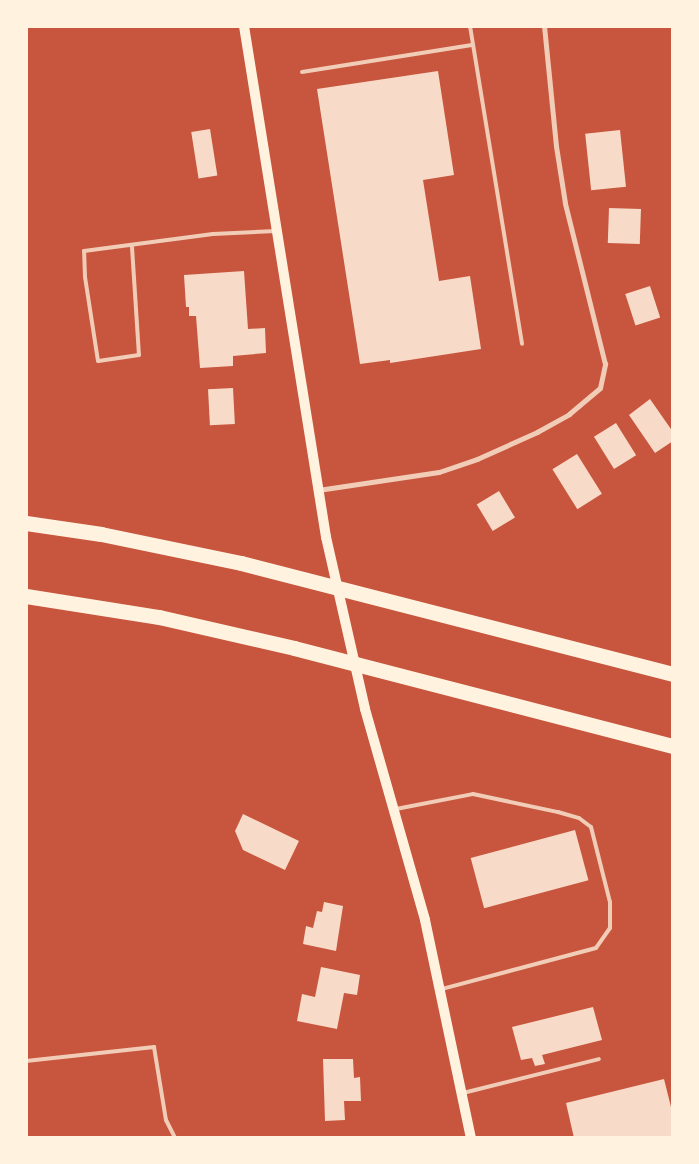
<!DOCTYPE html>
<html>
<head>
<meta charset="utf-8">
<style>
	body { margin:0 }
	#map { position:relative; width:699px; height:1164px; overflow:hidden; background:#c8553d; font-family:"Golos Text",sans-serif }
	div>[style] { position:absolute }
	.building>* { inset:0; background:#f7dbc8; transform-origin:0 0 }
	.service>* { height:4px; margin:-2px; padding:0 2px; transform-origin:2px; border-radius:2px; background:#f1ccb7 }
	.minor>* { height:5px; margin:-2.5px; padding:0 2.5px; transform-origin:2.5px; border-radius:2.5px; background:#f1ccb7 }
	.secondary>* { height:10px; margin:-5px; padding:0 5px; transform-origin:5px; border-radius:5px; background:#fff3e0 }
	.motorway>* { height:15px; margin:-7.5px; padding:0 7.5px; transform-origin:7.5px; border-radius:7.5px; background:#fff3e0 }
	span { translate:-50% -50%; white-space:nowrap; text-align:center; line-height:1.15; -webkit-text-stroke:4px #fff3e0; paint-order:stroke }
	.frame { position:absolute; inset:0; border:28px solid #fff3e0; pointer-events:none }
</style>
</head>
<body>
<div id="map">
	<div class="building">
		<i style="clip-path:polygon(438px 71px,454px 175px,423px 180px,439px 281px,470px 276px,481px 349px,390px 363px,390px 360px,360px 364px,317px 89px)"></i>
		<i style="left:210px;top:129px;width:47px;height:19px;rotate:81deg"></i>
		<i style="left:620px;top:130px;width:57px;height:35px;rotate:84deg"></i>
		<i style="left:609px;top:208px;width:32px;height:35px;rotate:2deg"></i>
		<i style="clip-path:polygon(244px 271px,248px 329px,265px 328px,266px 353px,233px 356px,233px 366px,200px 368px,196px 316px,189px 316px,189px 307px,186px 307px,184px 275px)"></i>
		<i style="left:650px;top:286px;width:33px;height:26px;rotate:72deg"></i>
		<i style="left:233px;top:388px;width:36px;height:25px;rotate:87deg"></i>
		<i style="clip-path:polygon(650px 399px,673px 432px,673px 441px,655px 453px,629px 415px)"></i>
		<i style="left:616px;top:423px;width:38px;height:26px;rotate:58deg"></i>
		<i style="left:577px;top:454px;width:47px;height:29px;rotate:58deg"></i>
		<i style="left:499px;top:491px;width:31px;height:26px;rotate:59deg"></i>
		<i style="clip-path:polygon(243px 814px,299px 841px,285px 870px,243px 850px,235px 831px)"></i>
		<i style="left:575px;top:830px;width:52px;height:108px;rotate:75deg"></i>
		<i style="clip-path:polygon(324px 902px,343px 906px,336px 951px,303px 944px,306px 926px,313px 928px,317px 911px,322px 912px)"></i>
		<i style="clip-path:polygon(321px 967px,360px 975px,357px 995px,344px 993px,337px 1029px,297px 1021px,302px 994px,315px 997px)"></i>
		<i style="clip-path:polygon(593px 1007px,602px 1040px,542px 1055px,545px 1064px,535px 1066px,532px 1058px,521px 1060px,512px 1027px)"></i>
		<i style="clip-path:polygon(323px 1059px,353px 1059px,354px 1078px,360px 1077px,361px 1101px,344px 1101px,345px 1120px,325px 1121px)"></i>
		<i style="clip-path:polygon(664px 1079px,673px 1115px,673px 1138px,574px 1138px,566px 1103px)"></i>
	</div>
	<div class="service">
		<i style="left:470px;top:26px;width:322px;rotate:80.7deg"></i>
		<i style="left:302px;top:72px;width:172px;rotate:-9deg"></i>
		<i style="left:132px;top:247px;width:108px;rotate:86.3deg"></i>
		<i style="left:139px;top:355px;width:41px;rotate:171.7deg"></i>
		<i style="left:98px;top:361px;width:85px;rotate:-98.8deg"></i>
		<i style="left:85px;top:277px;width:26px;rotate:-92deg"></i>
		<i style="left:84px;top:251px;width:130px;rotate:-7.5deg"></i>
		<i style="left:213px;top:234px;width:63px;rotate:-2.7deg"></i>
		<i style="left:396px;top:809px;width:78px;rotate:-11deg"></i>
		<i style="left:473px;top:794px;width:87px;rotate:12deg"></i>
		<i style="left:558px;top:812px;width:22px;rotate:16deg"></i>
		<i style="left:579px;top:818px;width:15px;rotate:37deg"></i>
		<i style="left:591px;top:827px;width:77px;rotate:75.8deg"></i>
		<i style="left:610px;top:902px;width:26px;rotate:90deg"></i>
		<i style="left:610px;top:928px;width:24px;rotate:125deg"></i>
		<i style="left:596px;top:948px;width:159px;rotate:165.1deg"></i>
		<i style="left:26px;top:1061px;width:129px;rotate:-6.2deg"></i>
		<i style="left:154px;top:1047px;width:74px;rotate:80.7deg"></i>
		<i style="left:166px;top:1120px;width:20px;rotate:63deg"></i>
		<i style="left:463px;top:1093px;width:140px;rotate:-14deg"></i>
	</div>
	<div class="minor">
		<i style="left:318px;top:490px;width:122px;rotate:-8.5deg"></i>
		<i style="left:439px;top:472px;width:40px;rotate:-18.9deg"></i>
		<i style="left:477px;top:459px;width:66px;rotate:-24.2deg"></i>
		<i style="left:537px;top:432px;width:37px;rotate:-29deg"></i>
		<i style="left:569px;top:414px;width:40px;rotate:-40deg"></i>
		<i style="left:600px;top:388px;width:25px;rotate:-78deg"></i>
		<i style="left:605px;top:364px;width:166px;rotate:-104deg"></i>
		<i style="left:565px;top:203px;width:58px;rotate:-99deg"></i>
		<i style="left:556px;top:146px;width:121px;rotate:-95.7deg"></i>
	</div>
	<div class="secondary">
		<i style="left:244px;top:26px;width:518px;rotate:80.88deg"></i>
		<i style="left:326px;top:537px;width:176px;rotate:77.2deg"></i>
		<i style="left:365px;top:709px;width:219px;rotate:74.1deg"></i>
		<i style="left:425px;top:920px;width:223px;rotate:78.1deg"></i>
	</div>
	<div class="motorway">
		<i style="left:26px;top:523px;width:76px;rotate:8.3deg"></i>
		<i style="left:101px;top:534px;width:143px;rotate:11.7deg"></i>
		<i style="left:241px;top:563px;width:446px;rotate:14.4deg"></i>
		<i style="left:26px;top:596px;width:135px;rotate:9deg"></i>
		<i style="left:159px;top:617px;width:139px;rotate:12.9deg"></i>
		<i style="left:294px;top:648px;width:391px;rotate:14.5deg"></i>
	</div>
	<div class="frame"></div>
</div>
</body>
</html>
